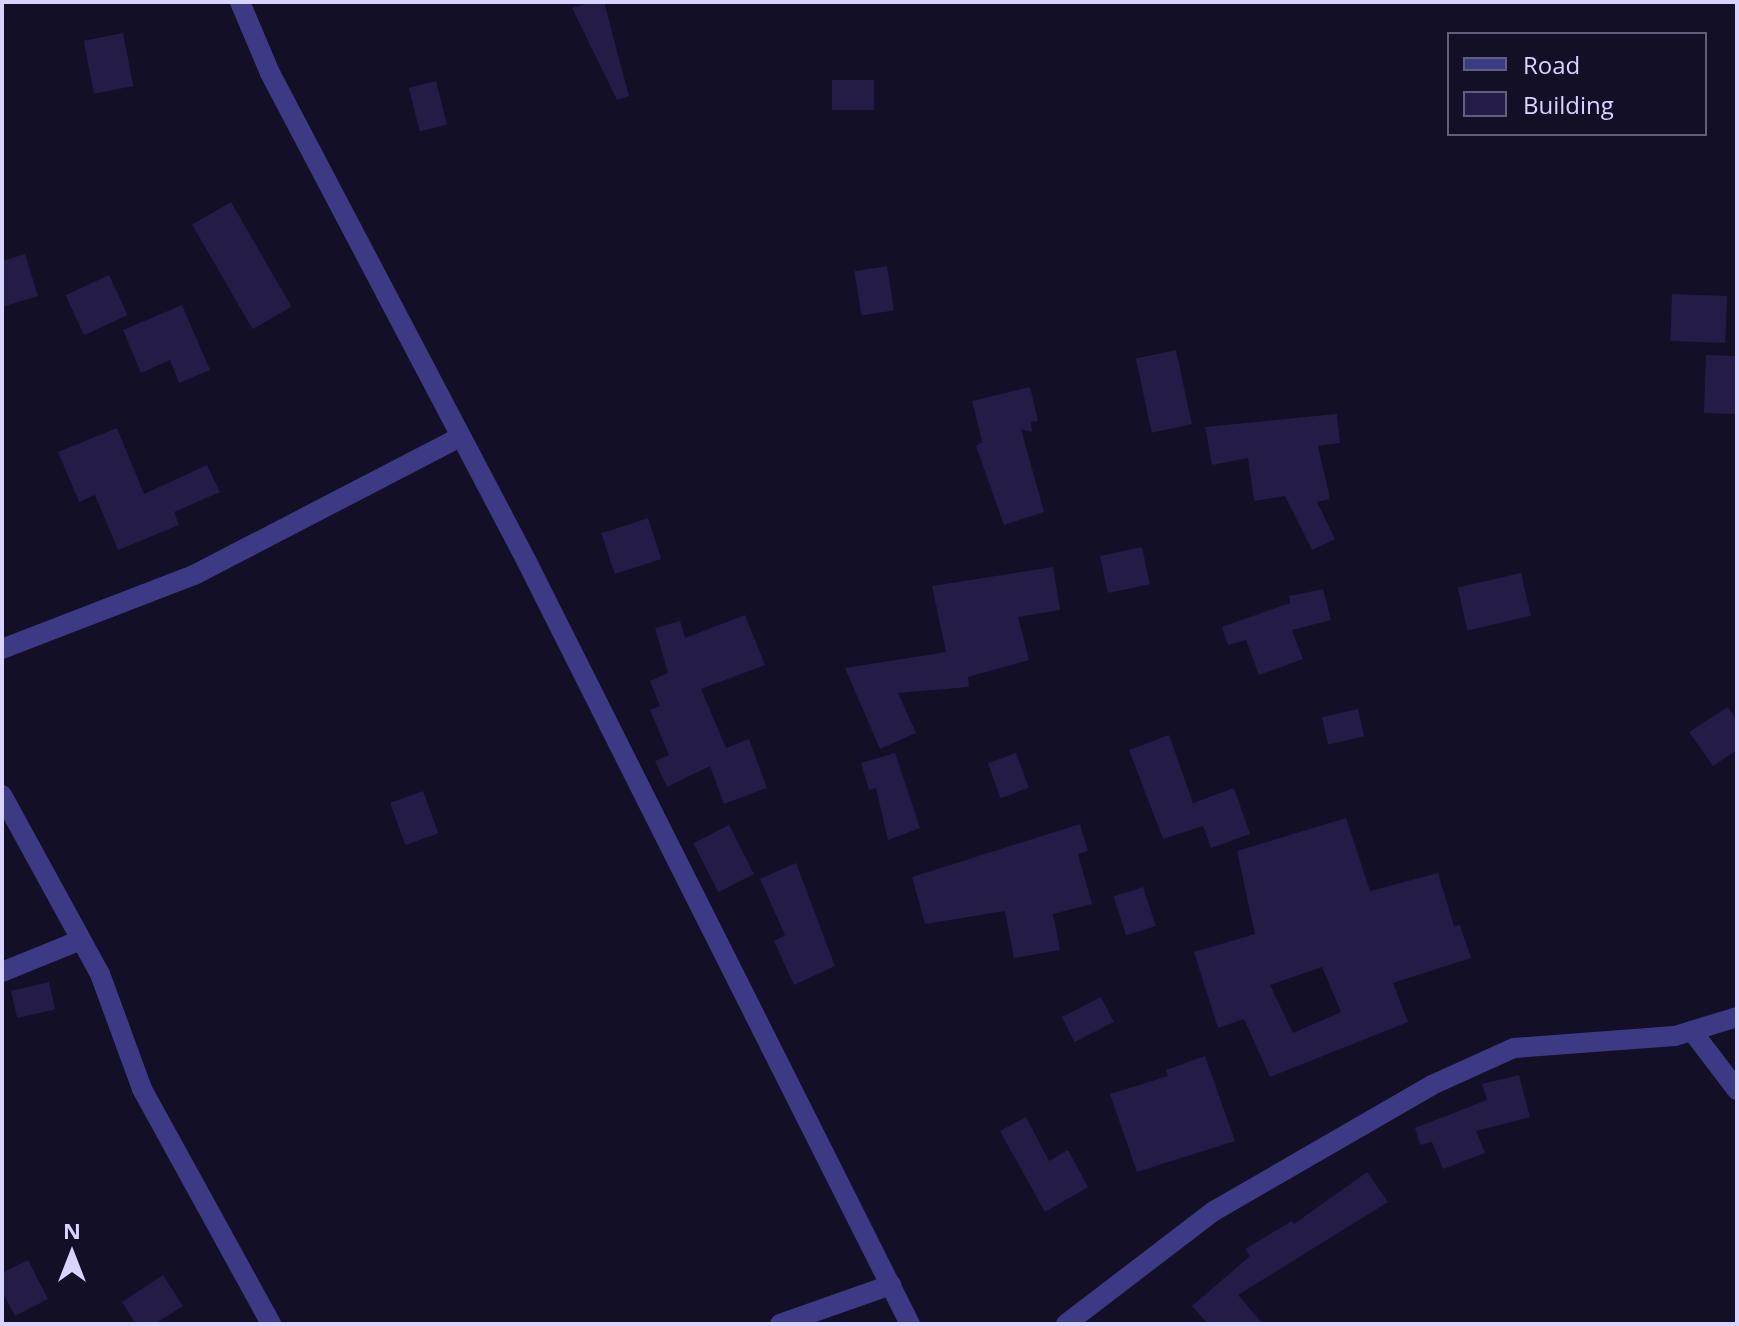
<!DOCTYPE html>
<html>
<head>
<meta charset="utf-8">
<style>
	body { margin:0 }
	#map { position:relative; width:1739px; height:1326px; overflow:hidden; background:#130f26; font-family:"Open Sans",sans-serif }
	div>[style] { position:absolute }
	.building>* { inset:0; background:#241b47; transform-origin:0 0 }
	.street>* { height:20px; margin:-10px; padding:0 10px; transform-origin:10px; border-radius:10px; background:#3d3a85 }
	span { translate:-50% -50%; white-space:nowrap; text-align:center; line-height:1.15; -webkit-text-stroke:8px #130f26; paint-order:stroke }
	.frame { position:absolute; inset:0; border:4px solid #d9d4ff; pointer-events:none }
	.legend { position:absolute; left:1447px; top:32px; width:260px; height:104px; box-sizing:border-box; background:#130f26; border:2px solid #625e7d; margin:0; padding:10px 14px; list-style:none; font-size:24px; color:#d9d4ff }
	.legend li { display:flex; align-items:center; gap:16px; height:40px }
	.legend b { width:40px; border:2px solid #625e7d }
	.north { position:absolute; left:32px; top:1214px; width:80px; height:80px; -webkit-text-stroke:6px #130f26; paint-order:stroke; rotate:0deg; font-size:22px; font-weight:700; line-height:32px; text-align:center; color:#d9d4ff }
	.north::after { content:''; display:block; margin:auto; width:28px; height:36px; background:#d9d4ff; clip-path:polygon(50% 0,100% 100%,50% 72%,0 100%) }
</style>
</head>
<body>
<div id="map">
	<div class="building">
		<i style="clip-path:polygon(592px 2px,604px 2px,629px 96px,617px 100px,572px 8px)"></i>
		<i style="left:123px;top:33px;width:54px;height:40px;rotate:79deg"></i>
		<i style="left:832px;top:80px;width:42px;height:30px"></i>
		<i style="left:436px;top:81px;width:45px;height:28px;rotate:76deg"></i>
		<i style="left:231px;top:202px;width:121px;height:45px;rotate:60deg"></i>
		<i style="clip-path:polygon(25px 254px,38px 296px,2px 307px,2px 261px)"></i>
		<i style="left:887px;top:266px;width:45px;height:33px;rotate:81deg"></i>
		<i style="left:109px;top:275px;width:44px;height:48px;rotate:65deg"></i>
		<i style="left:1672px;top:294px;width:55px;height:47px;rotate:2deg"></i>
		<i style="clip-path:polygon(182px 305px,210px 370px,179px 383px,170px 360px,141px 373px,123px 330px)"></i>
		<i style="left:1176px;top:350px;width:76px;height:41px;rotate:78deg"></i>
		<i style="left:1706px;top:355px;width:31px;height:58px;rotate:2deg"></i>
		<i style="clip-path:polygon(1030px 387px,1038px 421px,1031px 422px,1032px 432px,1021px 429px,1044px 512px,1004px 525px,976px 446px,982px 442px,972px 401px)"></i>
		<i style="clip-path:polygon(1337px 414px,1340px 443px,1318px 446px,1330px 499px,1317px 502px,1335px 539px,1312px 550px,1285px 496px,1254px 501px,1248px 458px,1212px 465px,1205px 427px)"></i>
		<i style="clip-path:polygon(117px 428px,144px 494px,207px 465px,220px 492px,174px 512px,179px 525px,118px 550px,95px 495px,79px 502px,58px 452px)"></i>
		<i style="left:648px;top:518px;width:43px;height:49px;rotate:72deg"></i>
		<i style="left:1142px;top:547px;width:38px;height:43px;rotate:78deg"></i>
		<i style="clip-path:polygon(1053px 567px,1060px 610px,1018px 617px,1029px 660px,968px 677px,969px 687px,898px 693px,916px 733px,880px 749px,845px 668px,946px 652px,932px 586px)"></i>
		<i style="left:1521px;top:573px;width:44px;height:65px;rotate:77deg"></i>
		<i style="clip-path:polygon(1323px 589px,1331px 620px,1292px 630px,1303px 659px,1259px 675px,1246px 640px,1228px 645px,1222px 627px,1290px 603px,1289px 596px)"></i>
		<i style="clip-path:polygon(745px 615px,765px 665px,701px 689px,726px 748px,749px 739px,767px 788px,724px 804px,710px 766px,667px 787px,655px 761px,669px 755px,650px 710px,660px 706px,650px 681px,668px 673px,655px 628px,680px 621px,685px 638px)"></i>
		<i style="clip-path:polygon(1728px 707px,1737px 721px,1737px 750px,1713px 766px,1689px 732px)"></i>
		<i style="left:1358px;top:709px;width:28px;height:37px;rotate:77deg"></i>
		<i style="clip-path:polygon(1169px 735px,1193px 803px,1234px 788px,1250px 834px,1211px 848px,1203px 826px,1163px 839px,1129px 750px)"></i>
		<i style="clip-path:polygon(895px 753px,920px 828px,888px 840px,876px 788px,869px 790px,861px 763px)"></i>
		<i style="left:1016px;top:753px;width:37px;height:30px;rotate:70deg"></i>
		<i style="left:423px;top:791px;width:45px;height:35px;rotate:70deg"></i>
		<i style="clip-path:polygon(evenodd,1346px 818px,1370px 891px,1438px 873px,1454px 926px,1460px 925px,1471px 958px,1393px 983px,1408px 1022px,1270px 1077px,1244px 1019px,1218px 1028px,1194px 952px,1255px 934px,1237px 851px,1346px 818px,1322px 967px,1341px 1012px,1293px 1033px,1270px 985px,1322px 967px)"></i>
		<i style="clip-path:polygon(1080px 824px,1088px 851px,1078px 854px,1092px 904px,1053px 914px,1060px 950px,1014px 958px,1005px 911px,925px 924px,912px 877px)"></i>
		<i style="left:729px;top:825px;width:55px;height:40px;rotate:63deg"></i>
		<i style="clip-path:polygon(796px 863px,835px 966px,794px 985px,774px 941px,785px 935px,760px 879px)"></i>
		<i style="left:1143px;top:887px;width:41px;height:31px;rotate:72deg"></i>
		<i style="left:49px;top:982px;width:28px;height:39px;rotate:77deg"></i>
		<i style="left:1101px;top:997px;width:28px;height:44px;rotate:63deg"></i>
		<i style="clip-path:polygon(1205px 1056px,1235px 1141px,1137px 1172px,1110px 1094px,1168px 1076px,1166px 1070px)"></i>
		<i style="clip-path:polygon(1519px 1075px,1530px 1117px,1476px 1131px,1485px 1153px,1443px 1169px,1432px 1142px,1420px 1145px,1415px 1128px,1487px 1100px,1482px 1084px)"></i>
		<i style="clip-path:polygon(1026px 1117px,1049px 1161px,1068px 1150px,1088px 1187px,1045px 1212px,1000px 1131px)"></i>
		<i style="clip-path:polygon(1367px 1172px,1388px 1202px,1238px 1295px,1263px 1324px,1208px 1324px,1192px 1306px,1250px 1256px,1245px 1249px,1292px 1221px,1294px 1224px)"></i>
		<i style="clip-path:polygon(28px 1260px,48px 1299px,15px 1316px,2px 1291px,2px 1273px)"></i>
		<i style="clip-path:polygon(163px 1275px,183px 1306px,155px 1324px,136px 1324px,122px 1302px)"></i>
	</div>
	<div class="street">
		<i style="left:240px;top:2px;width:77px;rotate:67.1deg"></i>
		<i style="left:270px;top:73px;width:550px;rotate:62.27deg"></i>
		<i style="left:526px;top:560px;width:855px;rotate:63.32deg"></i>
		<i style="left:2px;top:649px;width:206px;rotate:-21.1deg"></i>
		<i style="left:194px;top:575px;width:300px;rotate:-27.4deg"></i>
		<i style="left:2px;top:795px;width:204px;rotate:61.3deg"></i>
		<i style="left:100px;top:974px;width:122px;rotate:69.9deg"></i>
		<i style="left:142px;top:1089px;width:268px;rotate:61.2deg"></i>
		<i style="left:2px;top:972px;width:85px;rotate:-22.1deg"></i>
		<i style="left:1692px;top:1031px;width:74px;rotate:52.7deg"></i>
		<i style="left:780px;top:1324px;width:118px;rotate:-19.4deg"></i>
		<i style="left:1066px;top:1324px;width:186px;rotate:-37.4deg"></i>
		<i style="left:1214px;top:1211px;width:252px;rotate:-30deg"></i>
		<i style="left:1432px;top:1085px;width:90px;rotate:-24.3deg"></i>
		<i style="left:1514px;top:1048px;width:161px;rotate:-4.3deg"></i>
		<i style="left:1675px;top:1036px;width:65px;rotate:-17deg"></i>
	</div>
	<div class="frame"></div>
	<ul class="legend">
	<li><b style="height:10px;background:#3d3a85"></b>Road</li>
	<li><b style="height:22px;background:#241b47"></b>Building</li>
	</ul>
	<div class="north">N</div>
</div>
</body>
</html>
